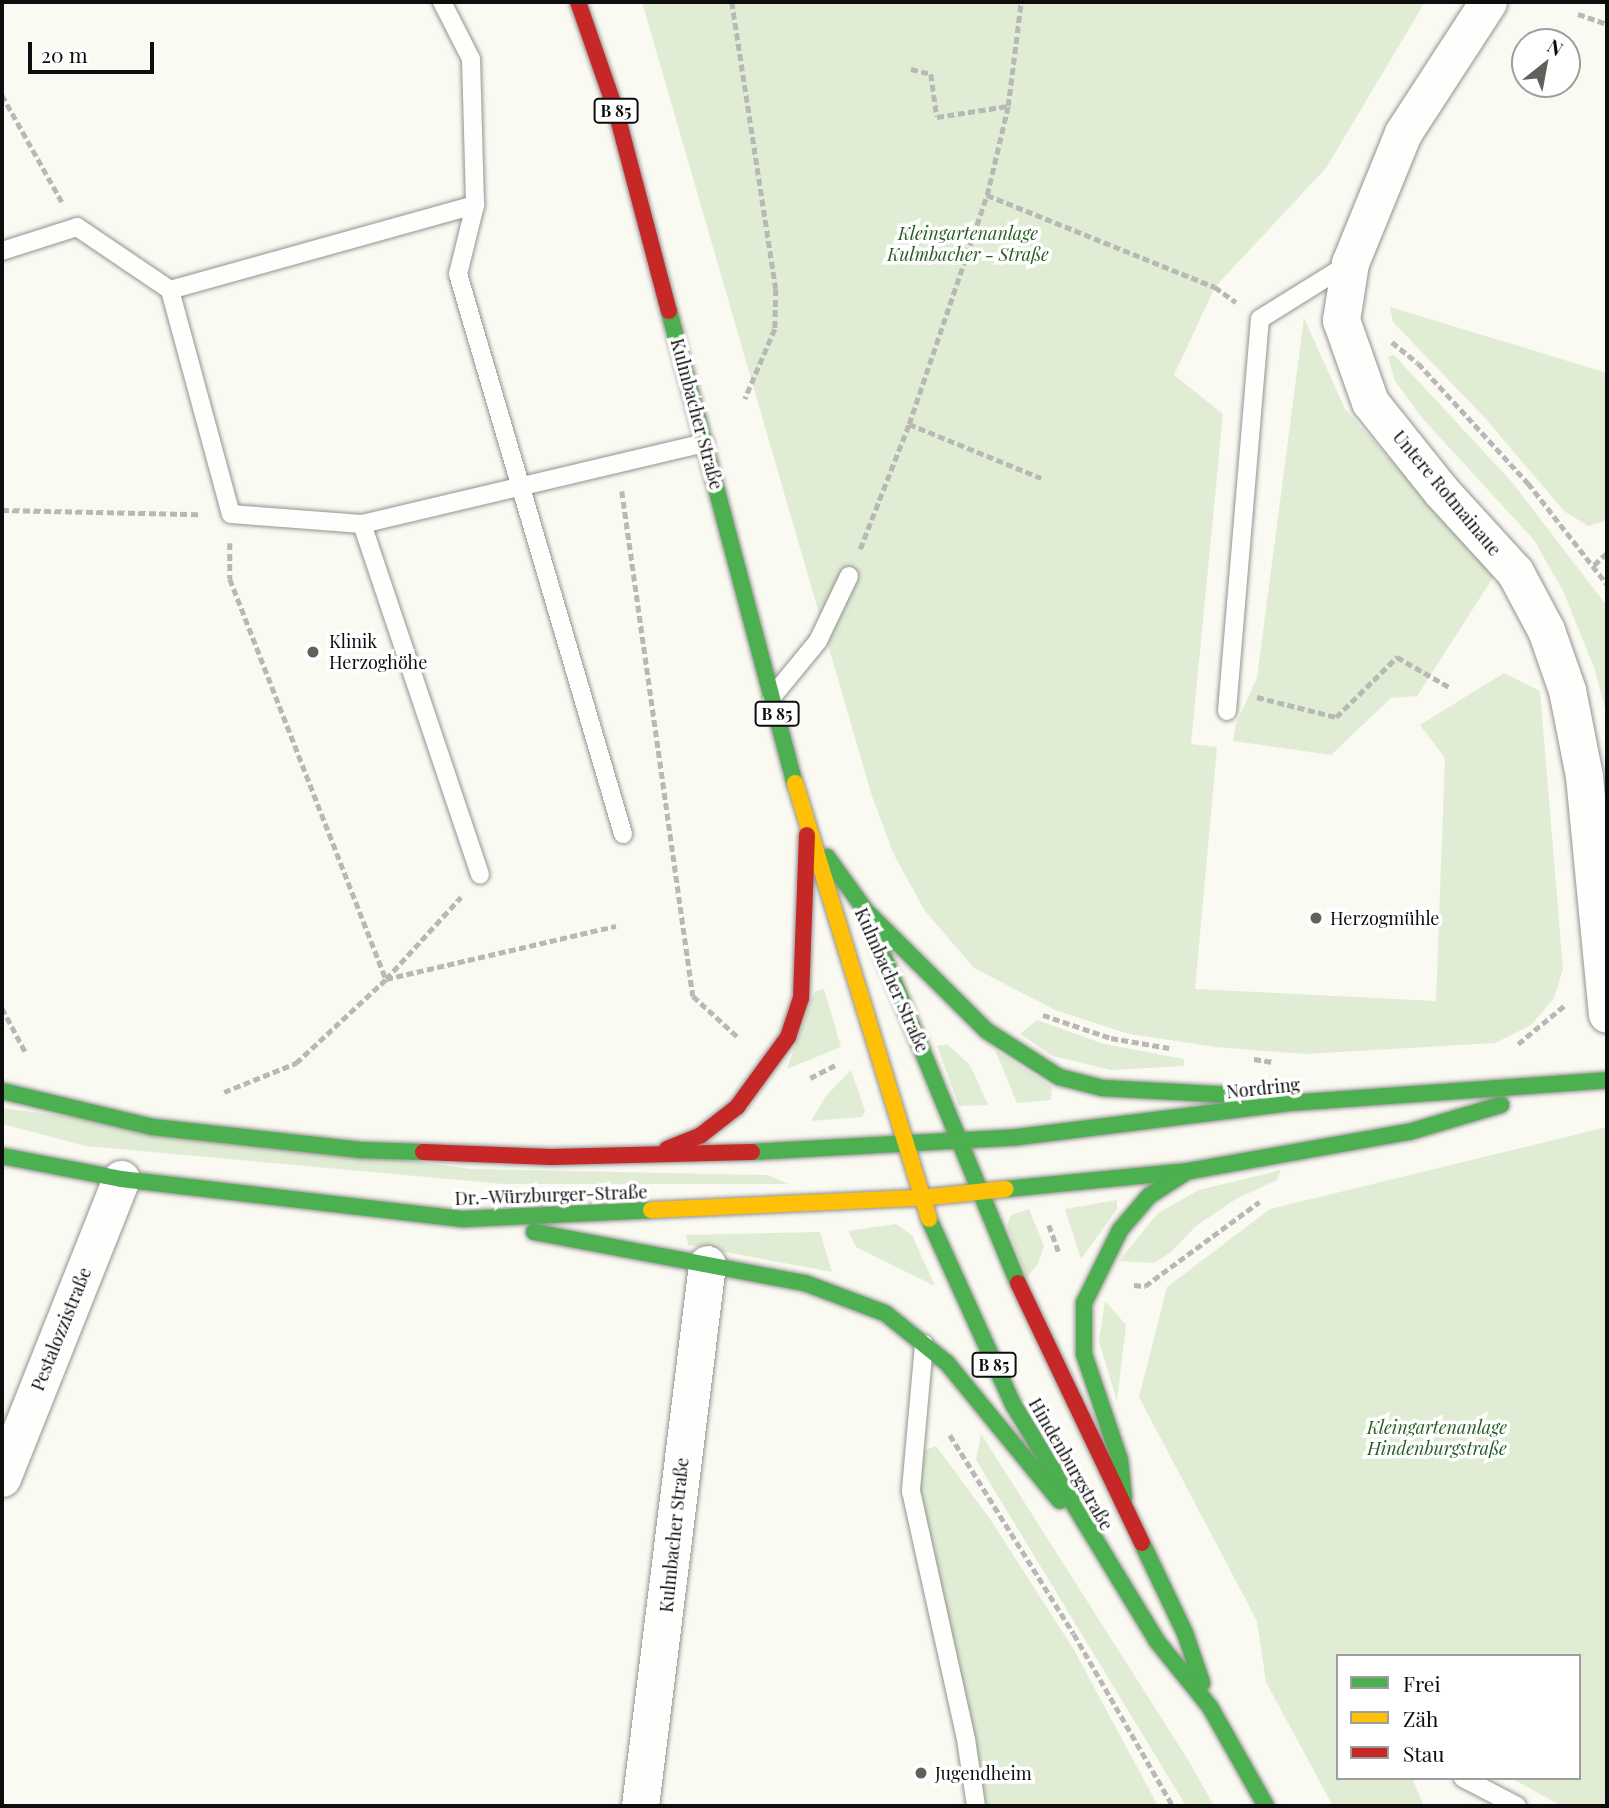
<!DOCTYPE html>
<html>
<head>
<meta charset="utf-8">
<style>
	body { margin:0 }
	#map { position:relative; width:1609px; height:1808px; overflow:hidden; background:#faf9f2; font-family:"Playfair Display",serif }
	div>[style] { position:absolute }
	.green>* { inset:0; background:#e0edd4 }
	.path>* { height:4.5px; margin-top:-2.25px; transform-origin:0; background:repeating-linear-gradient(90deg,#b8b8b6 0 7px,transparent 0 10.5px) }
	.roads { filter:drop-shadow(0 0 2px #949390) drop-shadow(0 0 2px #949390) }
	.lane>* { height:18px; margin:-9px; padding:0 9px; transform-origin:9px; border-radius:9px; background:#fefefd }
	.street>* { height:37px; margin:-18.5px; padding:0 18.5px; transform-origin:18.5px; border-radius:18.5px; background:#fefefd }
	.fast>* { height:16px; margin:-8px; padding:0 8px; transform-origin:8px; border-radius:8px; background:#4caf50 }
	.slow>* { height:16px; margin:-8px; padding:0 8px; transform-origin:8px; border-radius:8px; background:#ffc107 }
	.jam>* { height:16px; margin:-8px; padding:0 8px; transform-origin:8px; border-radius:8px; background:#c62828 }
	.dots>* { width:19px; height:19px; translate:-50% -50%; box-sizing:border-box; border:4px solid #fff; border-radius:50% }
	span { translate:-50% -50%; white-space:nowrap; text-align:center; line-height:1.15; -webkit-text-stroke:7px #fff; paint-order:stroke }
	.shield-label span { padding:2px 5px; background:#fff; border:2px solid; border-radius:5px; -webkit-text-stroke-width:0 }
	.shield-label { font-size:16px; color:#0d0d0d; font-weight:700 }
	.park-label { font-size:18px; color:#295d24; font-style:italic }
	.street-label { font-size:18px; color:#0d0d0d }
	.poi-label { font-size:18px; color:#0d0d0d }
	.left { translate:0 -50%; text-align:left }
	.frame { position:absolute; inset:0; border:4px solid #0d0d0d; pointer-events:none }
	.legend { position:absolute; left:1336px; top:1654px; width:245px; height:126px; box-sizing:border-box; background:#fff; border:2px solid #9e9e9e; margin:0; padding:9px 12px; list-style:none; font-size:21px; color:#0d0d0d }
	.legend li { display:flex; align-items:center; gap:14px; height:35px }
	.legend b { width:35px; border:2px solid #9e9e9e }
	.north { position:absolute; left:1511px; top:28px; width:70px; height:70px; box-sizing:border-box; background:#fff; border:2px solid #9e9e9e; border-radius:50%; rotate:31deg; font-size:19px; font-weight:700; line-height:28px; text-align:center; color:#0d0d0d }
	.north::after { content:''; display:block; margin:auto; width:24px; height:32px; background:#60605d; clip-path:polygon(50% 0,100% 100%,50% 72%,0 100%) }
	.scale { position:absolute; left:28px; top:42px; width:126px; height:32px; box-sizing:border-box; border:4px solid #0d0d0d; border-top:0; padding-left:9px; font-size:21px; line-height:24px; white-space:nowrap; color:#0d0d0d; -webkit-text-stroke:5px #fff; paint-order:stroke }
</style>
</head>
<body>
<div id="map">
	<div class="green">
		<i style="clip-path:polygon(642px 2px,1425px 2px,1326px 168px,1215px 287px,1174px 375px,1223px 414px,1191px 744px,1217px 747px,1195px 989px,1436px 1001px,1445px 758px,1420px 725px,1504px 673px,1540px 691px,1563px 969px,1554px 998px,1531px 1025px,1495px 1043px,1305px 1054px,1216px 1047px,1129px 1034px,1055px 1010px,974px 968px,925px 911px,893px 853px,871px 793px)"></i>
		<i style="clip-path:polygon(1390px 307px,1607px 373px,1607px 520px,1588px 526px,1564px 511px,1486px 419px,1393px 322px)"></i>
		<i style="clip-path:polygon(1304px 318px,1345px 409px,1494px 576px,1417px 696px,1391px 698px,1331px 755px,1233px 741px,1236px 724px,1257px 678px)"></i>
		<i style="clip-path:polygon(1394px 355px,1511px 481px,1607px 606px,1607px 716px,1595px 670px,1563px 591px,1534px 540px,1423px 419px,1395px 381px,1388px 357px)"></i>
		<i style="clip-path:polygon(824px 989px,841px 1047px,787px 1069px,815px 991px)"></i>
		<i style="clip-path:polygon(1037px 1020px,1104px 1044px,1184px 1059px,1184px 1066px,1111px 1070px,1053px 1056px,1020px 1034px)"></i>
		<i style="clip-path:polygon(947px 1044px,970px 1065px,988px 1105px,959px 1106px,937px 1046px)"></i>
		<i style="clip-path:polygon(995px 1050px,1052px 1087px,1051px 1100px,1017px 1103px)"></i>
		<i style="clip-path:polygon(851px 1070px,865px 1111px,862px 1117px,811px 1121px,826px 1096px)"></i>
		<i style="clip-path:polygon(2px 1108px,471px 1169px,768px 1175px,788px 1184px,503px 1184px,86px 1146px,2px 1124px)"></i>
		<i style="clip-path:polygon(1607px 1127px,1607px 1806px,1562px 1806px,1511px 1778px,1579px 1778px,1579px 1656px,1338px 1656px,1338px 1778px,1412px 1778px,1424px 1806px,1333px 1806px,1266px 1682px,1257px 1621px,1139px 1397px,1167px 1287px,1270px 1209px)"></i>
		<i style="clip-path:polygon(1281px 1170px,1277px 1180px,1236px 1199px,1196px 1226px,1170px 1253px,1153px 1263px,1119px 1261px,1158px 1213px,1199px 1190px)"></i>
		<i style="clip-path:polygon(1117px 1200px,1117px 1209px,1081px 1259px,1065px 1209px)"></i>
		<i style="clip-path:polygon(1029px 1209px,1044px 1246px,1038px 1264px,1027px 1277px,1007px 1226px,1011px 1215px)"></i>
		<i style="clip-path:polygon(896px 1224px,912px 1235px,935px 1286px,856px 1247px,848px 1231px)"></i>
		<i style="clip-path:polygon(820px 1232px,832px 1272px,688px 1245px,686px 1235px)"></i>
		<i style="clip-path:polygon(1105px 1301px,1126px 1325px,1117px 1401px,1099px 1342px)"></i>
		<i style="clip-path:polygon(981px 1434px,1190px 1763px,1214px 1806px,1186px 1806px,976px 1460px)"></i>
		<i style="clip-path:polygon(936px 1446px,990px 1519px,1074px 1650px,1158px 1806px,987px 1806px,909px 1456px)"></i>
	</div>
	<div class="path">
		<i style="left:732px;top:2px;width:290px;rotate:81.3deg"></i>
		<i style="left:776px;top:289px;width:40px;rotate:91.4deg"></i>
		<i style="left:775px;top:329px;width:76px;rotate:113.2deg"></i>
		<i style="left:1578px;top:14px;width:31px;rotate:19deg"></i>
		<i style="left:911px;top:69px;width:21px;rotate:14deg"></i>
		<i style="left:931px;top:74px;width:43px;rotate:82.1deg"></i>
		<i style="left:937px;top:117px;width:72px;rotate:-8.8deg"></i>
		<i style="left:2px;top:95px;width:123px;rotate:60.7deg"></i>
		<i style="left:987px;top:195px;width:246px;rotate:22deg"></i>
		<i style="left:1215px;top:287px;width:26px;rotate:36deg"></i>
		<i style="left:1392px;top:342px;width:33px;rotate:39deg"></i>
		<i style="left:1418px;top:363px;width:163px;rotate:47.5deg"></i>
		<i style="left:1528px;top:483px;width:128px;rotate:52deg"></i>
		<i style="left:909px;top:424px;width:143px;rotate:22.2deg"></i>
		<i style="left:622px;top:491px;width:510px;rotate:82deg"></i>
		<i style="left:693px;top:996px;width:62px;rotate:42.4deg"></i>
		<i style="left:2px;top:510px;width:197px;rotate:1.2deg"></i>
		<i style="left:230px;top:543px;width:36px;rotate:90deg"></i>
		<i style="left:230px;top:579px;width:429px;rotate:68.7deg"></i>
		<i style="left:386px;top:979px;width:111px;rotate:-47.6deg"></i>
		<i style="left:860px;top:549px;width:134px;rotate:-68.6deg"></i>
		<i style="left:909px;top:424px;width:242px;rotate:-71.2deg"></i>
		<i style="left:987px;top:195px;width:91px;rotate:-76.7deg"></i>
		<i style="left:1008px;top:106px;width:105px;rotate:-82.9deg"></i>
		<i style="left:1594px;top:565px;width:18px;rotate:-43deg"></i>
		<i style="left:1257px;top:697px;width:81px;rotate:14.2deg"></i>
		<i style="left:1336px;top:717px;width:86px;rotate:-44.5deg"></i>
		<i style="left:1397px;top:657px;width:62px;rotate:29.9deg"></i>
		<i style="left:2px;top:1008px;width:51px;rotate:61.9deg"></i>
		<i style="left:1043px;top:1015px;width:72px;rotate:18.7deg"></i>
		<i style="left:1111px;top:1038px;width:59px;rotate:9.8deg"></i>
		<i style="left:1518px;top:1044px;width:61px;rotate:-39.7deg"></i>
		<i style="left:1254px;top:1059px;width:19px;rotate:9deg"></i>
		<i style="left:810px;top:1078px;width:29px;rotate:-27deg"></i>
		<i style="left:224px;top:1092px;width:78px;rotate:-21.9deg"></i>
		<i style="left:296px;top:1063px;width:123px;rotate:-43deg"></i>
		<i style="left:386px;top:979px;width:236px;rotate:-13deg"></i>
		<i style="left:1049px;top:1225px;width:30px;rotate:70deg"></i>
		<i style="left:1134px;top:1285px;width:11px;rotate:5deg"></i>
		<i style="left:1145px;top:1286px;width:142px;rotate:-36.4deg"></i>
		<i style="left:950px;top:1435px;width:234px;rotate:58.1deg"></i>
		<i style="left:1074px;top:1634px;width:198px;rotate:60.1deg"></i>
	</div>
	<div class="roads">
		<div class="lane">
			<i style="left:442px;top:2px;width:64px;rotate:63deg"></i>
			<i style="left:471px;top:59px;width:146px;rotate:88.4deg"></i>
			<i style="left:475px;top:205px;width:71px;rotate:103.8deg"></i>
			<i style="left:458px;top:274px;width:584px;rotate:73.58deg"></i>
			<i style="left:2px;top:251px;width:79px;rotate:-17.7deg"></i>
			<i style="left:77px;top:227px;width:112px;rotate:34.1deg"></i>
			<i style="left:170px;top:290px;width:232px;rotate:74.8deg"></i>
			<i style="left:231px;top:514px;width:131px;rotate:4.4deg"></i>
			<i style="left:362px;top:524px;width:352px;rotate:-13.3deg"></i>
			<i style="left:170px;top:290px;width:317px;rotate:-15.6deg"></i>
			<i style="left:362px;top:524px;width:370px;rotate:71.4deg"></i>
			<i style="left:772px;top:697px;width:72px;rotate:-50.6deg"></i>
			<i style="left:818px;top:641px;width:72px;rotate:-64.5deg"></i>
			<i style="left:1227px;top:711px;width:393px;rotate:-85.2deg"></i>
			<i style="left:1260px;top:319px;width:106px;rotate:-31.9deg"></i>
			<i style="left:924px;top:1344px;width:148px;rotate:95.1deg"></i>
			<i style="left:911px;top:1491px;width:254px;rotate:77.5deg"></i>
			<i style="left:966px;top:1739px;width:68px;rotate:81.5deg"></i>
			<i style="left:1463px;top:1778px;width:61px;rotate:27.4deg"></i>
		</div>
		<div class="street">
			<i style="left:1488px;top:2px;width:156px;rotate:123deg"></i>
			<i style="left:1403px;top:133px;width:140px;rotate:112.2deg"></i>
			<i style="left:1350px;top:263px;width:58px;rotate:99deg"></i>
			<i style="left:1341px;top:320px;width:87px;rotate:70.5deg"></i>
			<i style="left:1370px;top:402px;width:114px;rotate:51.4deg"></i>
			<i style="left:1441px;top:491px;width:110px;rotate:47.6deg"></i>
			<i style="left:1515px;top:572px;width:66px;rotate:61.9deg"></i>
			<i style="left:1546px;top:630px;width:64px;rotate:70.7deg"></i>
			<i style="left:1567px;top:690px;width:88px;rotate:78.8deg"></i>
			<i style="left:1584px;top:776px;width:239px;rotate:84.5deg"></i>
			<i style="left:2px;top:1478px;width:322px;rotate:-68.3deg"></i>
			<i style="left:640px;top:1806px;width:546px;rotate:-82.95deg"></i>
		</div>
		<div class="fast">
			<i style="left:669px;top:311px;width:489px;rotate:75.1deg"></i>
			<i style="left:827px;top:857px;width:62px;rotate:54.2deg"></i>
			<i style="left:863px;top:907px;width:407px;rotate:67.6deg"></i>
			<i style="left:867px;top:912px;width:169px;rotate:44.8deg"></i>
			<i style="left:987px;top:1031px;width:85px;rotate:32.6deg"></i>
			<i style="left:1059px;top:1077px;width:44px;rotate:14.3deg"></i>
			<i style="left:1102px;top:1088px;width:131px;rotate:3.1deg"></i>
			<i style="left:2px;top:1091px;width:155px;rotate:13.4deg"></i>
			<i style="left:153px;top:1127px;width:209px;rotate:6.3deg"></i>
			<i style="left:361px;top:1150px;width:62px;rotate:1.8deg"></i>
			<i style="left:752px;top:1152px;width:266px;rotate:-3.2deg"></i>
			<i style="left:1018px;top:1137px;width:274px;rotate:-7.1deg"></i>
			<i style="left:1290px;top:1103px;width:318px;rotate:-4.1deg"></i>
			<i style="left:2px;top:1156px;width:121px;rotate:10.9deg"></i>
			<i style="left:121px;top:1179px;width:344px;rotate:6.7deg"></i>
			<i style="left:463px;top:1219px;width:188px;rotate:-2.7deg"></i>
			<i style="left:1006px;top:1189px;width:184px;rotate:-5.6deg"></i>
			<i style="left:1189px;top:1171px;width:223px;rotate:-10.1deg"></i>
			<i style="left:1409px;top:1132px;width:96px;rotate:-16.4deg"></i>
			<i style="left:929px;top:1219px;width:205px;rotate:65.6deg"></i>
			<i style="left:1014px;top:1406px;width:274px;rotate:58.7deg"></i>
			<i style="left:1156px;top:1640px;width:86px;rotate:51.1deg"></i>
			<i style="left:1210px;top:1707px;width:114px;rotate:60.5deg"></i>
			<i style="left:534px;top:1232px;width:276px;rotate:10.7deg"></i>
			<i style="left:805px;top:1283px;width:85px;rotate:20.6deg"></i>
			<i style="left:885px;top:1313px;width:80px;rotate:38.9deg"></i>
			<i style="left:947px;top:1363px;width:178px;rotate:50.7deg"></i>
			<i style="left:1124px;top:1498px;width:38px;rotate:-96deg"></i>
			<i style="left:1120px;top:1460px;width:112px;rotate:-108.8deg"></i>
			<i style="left:1084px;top:1354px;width:51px;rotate:-90deg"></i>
			<i style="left:1084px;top:1303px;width:81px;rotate:-63.7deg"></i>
			<i style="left:1120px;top:1230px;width:45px;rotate:-49.5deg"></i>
			<i style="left:1149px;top:1196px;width:43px;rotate:-32.6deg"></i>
			<i style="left:1142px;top:1543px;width:100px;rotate:64.5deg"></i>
			<i style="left:1185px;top:1633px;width:53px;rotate:71.2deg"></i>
		</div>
		<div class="slow">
			<i style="left:795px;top:783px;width:456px;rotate:72.9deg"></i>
			<i style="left:651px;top:1210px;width:269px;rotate:-2.6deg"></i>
			<i style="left:920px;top:1198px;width:86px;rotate:-6deg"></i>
		</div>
		<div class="jam">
			<i style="left:578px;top:2px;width:115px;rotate:70.8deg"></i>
			<i style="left:616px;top:111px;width:207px;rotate:75.2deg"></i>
			<i style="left:667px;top:1149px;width:37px;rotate:-22deg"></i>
			<i style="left:701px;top:1135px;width:46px;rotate:-37.9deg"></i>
			<i style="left:737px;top:1107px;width:87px;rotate:-53.9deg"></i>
			<i style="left:788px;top:1037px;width:41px;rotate:-71.6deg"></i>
			<i style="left:801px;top:998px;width:163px;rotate:-87.9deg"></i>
			<i style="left:423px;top:1152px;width:128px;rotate:2.2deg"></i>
			<i style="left:551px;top:1157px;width:201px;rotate:-1.4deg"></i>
			<i style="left:1018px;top:1283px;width:288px;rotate:64.5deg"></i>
		</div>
	</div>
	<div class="dots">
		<i style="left:313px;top:652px;background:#60605d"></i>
		<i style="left:1316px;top:918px;background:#60605d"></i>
		<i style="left:921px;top:1773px;background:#60605d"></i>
	</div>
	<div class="shield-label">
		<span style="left:616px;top:111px">B 85</span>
		<span style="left:777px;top:714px">B 85</span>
		<span style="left:994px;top:1365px">B 85</span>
	</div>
	<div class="park-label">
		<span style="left:968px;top:244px">Kleingartenanlage<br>Kulmbacher - Straße</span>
		<span style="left:1437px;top:1438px">Kleingartenanlage<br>Hindenburgstraße</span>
	</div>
	<div class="street-label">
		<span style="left:697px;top:414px;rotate:75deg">Kulmbacher Straße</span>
		<span style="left:1447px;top:493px;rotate:50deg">Untere Rotmainaue</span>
		<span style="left:892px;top:980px;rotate:66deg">Kulmbacher Straße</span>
		<span style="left:1263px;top:1088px;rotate:-6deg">Nordring</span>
		<span style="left:551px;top:1195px;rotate:-2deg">Dr.-Würzburger-Straße</span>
		<span style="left:61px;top:1329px;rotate:-68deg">Pestalozzistraße</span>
		<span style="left:1071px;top:1464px;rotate:60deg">Hindenburgstraße</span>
		<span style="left:674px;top:1535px;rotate:-84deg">Kulmbacher Straße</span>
	</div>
	<div class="poi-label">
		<span class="left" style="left:329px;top:652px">Klinik<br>Herzoghöhe</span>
		<span class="left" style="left:1330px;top:918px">Herzogmühle</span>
		<span class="left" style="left:935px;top:1773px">Jugendheim</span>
	</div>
	<div class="frame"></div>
	<ul class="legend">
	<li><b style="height:9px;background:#4caf50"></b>Frei</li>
	<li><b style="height:9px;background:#ffc107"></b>Zäh</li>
	<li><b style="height:9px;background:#c62828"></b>Stau</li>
	</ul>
	<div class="north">N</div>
	<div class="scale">20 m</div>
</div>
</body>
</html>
